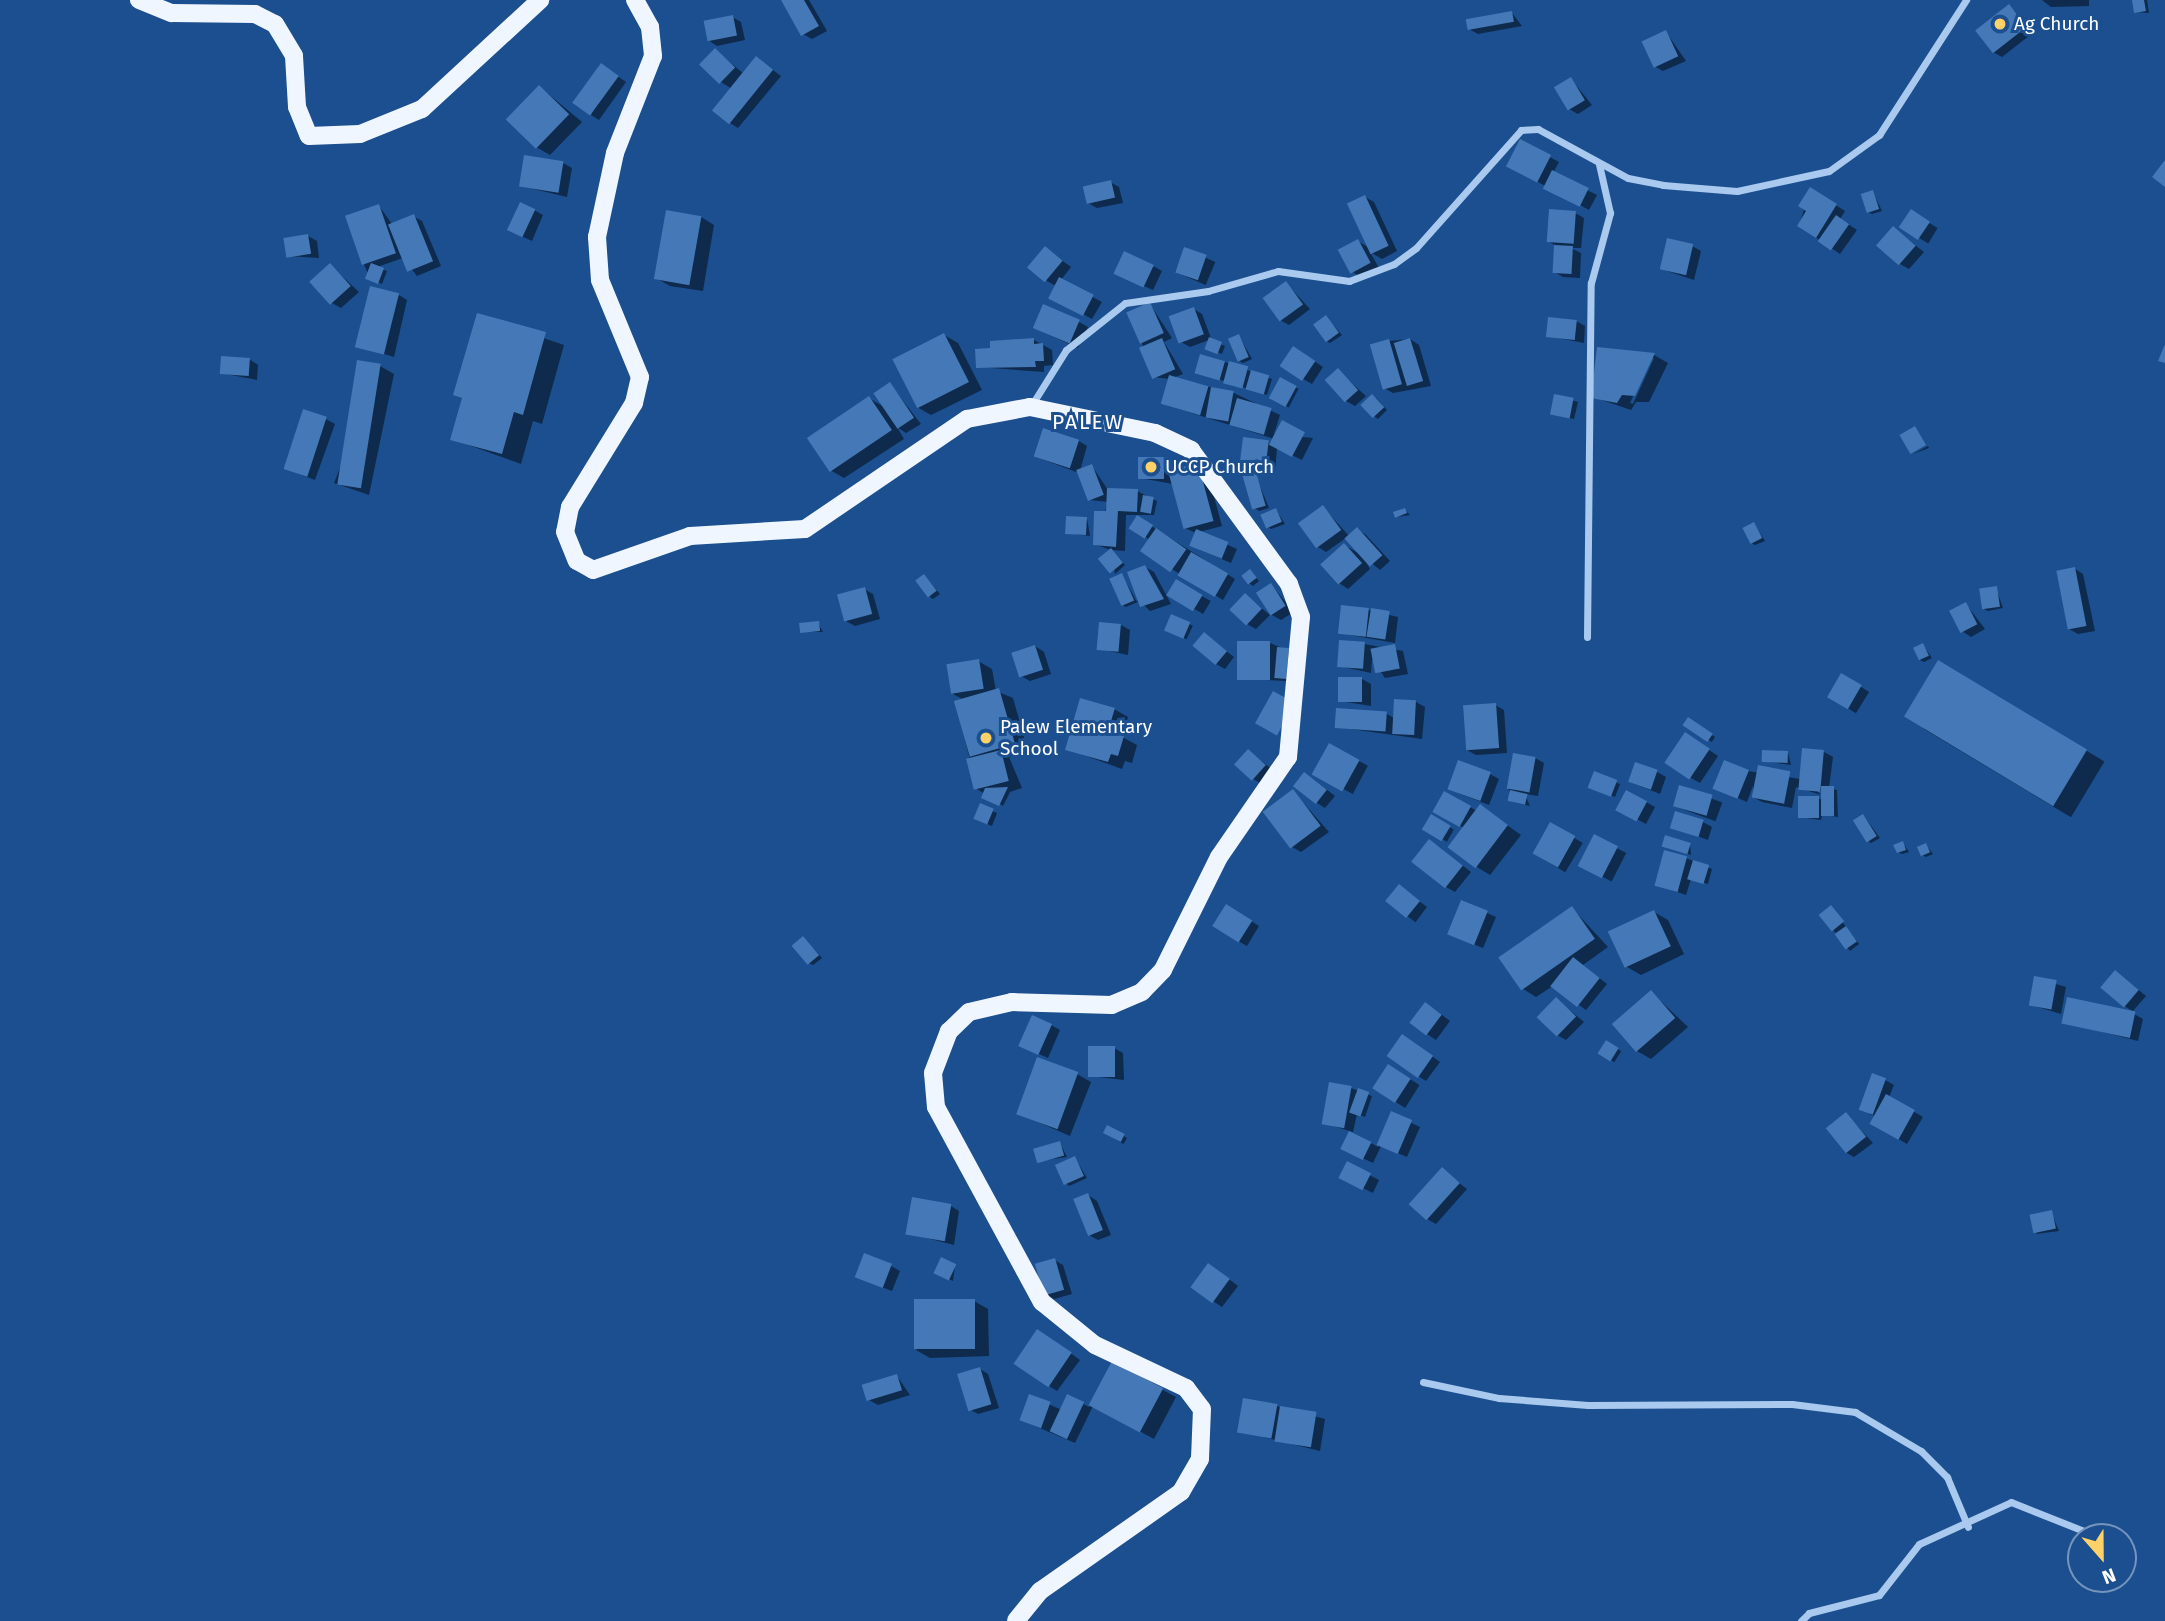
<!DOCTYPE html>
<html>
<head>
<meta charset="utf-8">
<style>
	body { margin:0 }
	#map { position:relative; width:2165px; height:1621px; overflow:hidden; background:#1b4f8f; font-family:"Fira Sans",sans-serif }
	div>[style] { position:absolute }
	.shadow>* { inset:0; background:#0007; transform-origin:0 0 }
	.building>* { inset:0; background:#4478b7; transform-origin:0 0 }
	.minor>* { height:7px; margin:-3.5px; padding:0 3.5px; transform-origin:3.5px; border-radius:3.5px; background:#a9c9ee }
	.primary>* { height:18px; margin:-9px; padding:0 9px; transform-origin:9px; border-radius:9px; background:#f0f6ff }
	.dots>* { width:19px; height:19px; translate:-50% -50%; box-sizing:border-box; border:4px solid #1b4f8f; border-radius:50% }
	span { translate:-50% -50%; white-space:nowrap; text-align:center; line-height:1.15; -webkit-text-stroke:6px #1b4f8f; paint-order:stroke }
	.poi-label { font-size:19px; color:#fff }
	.left { translate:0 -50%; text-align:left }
	.neighbourhood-label { font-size:21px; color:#fff; letter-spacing:2px }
	.north { position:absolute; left:2067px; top:1523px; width:70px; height:70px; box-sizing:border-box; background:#1b4f8f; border:2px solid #7695bc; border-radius:50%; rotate:159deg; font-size:19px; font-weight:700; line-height:28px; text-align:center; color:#fff }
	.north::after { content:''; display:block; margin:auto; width:24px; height:32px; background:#ffd166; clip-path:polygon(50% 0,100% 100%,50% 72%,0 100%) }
</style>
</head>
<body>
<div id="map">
	<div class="shadow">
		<i style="clip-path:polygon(783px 0,809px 0,827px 31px,812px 39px,803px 34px)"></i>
		<i style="clip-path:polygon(2042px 0,2089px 0,2089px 6px,2051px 7px)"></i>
		<i style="clip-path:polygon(2133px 0,2147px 0,2149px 13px,2136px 12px)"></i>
		<i style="clip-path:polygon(2010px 6px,2034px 32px,2002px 57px,1993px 52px)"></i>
		<i style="clip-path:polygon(1512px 13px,1522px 26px,1478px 34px,1469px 29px)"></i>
		<i style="clip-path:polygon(732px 17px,741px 22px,745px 40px,717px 46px,708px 40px)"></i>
		<i style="clip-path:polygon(1666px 32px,1686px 61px,1663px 71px,1654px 66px)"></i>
		<i style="clip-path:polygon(715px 50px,744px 74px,757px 58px,781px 76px,738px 128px,730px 123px,732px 89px,721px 82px)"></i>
		<i style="clip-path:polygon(610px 71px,626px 82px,599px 120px,591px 115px)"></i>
		<i style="clip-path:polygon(1571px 79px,1592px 105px,1578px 114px,1569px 109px)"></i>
		<i style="clip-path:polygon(540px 87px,582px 122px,550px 155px,536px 147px)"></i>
		<i style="clip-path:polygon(1520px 141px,1559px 162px,1553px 173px,1597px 195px,1589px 210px,1507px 165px)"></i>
		<i style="clip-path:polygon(563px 163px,572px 168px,567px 197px,521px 186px)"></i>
		<i style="clip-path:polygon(1110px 182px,1119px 187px,1123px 203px,1097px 208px,1088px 203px)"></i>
		<i style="clip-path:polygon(1810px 189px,1845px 211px,1840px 219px,1857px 230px,1840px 254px,1799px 226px)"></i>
		<i style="clip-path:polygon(1873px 192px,1882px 211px,1872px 214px,1868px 212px)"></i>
		<i style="clip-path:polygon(1365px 197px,1374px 202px,1397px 251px,1382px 259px,1370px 252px,1379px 268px,1362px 278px,1353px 272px,1357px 241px,1370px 248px)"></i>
		<i style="clip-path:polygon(379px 206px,392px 224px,413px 216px,422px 221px,441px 266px,417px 276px,403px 258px,377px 267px,387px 271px,382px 284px,370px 279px,364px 264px)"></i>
		<i style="clip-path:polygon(534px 210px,543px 215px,532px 241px,519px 235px)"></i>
		<i style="left:1911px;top:212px;width:31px;height:18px;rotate:31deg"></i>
		<i style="clip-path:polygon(1575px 213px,1584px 218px,1581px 248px,1571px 248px,1581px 253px,1580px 278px,1563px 277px,1554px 272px,1555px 245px,1548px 241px)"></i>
		<i style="clip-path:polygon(701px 217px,714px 225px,703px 291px,670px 286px,656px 278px)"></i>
		<i style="clip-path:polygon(1893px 228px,1924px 252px,1909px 269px,1900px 264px)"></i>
		<i style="clip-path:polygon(308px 236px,317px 241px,319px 258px,287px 256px)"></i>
		<i style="clip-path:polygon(1692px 246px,1701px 251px,1694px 280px,1661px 269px)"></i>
		<i style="clip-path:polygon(1045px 248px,1071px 267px,1061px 280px,1102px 302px,1092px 319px,1051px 297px,1056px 286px,1047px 281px)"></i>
		<i style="left:1185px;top:249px;width:33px;height:25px;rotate:23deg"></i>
		<i style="clip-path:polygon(330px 265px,359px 292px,341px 308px,332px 303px)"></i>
		<i style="clip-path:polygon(1153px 266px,1162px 271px,1153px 290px,1125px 278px)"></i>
		<i style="clip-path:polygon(1286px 283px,1310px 309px,1289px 325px,1280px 320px)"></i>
		<i style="clip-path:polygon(399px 295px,407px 300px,394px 357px,358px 346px)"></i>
		<i style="clip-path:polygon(1150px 304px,1172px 338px,1164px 342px,1183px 374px,1173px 378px,1234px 393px,1280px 415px,1274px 434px,1313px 438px,1302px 460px,1277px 448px,1275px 472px,1251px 470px,1242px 465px,1274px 439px,1163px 404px,1170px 379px,1153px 377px,1142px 343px)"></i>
		<i style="clip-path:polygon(1194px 309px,1202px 314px,1212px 341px,1225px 346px,1222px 354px,1211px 350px,1209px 340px,1190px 347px,1181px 342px)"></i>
		<i style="clip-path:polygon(478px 316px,564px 345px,542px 424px,533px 421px,521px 464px,452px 439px,464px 399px,455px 395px)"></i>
		<i style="clip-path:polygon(1326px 317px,1342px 335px,1330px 343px,1326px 341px)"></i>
		<i style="clip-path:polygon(1576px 321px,1585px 326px,1584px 343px,1548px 336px)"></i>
		<i style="clip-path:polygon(1079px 322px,1088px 327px,1078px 348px,1043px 332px)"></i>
		<i style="clip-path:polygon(944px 335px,958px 343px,982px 390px,931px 415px,917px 407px)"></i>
		<i style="clip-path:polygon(1239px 336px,1252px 359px,1243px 363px,1239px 361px)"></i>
		<i style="clip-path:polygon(1410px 339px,1419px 345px,1431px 386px,1393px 393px,1384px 388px,1389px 341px)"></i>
		<i style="clip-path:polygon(1034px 340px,1052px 350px,1053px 365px,1044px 366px,1044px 372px,978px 367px,992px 349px)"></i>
		<i style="clip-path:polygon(1302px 353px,1323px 367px,1312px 384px,1303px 379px)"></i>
		<i style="clip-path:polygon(evenodd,1654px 355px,1668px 363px,1649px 402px,1636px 402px,1631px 410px,1593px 397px,1654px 355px,1650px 358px,1654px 358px,1633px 404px,1630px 403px,1650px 358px)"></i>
		<i style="clip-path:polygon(249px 359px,258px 365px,257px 380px,221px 373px)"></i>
		<i style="clip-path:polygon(1225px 362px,1272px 379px,1267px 395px,1196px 372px)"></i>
		<i style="clip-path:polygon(380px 366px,394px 374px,369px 495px,334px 483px)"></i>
		<i style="clip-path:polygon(1338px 371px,1366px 396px,1355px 406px,1346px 401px)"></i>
		<i style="left:1280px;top:379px;width:21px;height:21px;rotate:28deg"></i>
		<i style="clip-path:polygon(890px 384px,921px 424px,906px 433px,897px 427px,904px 439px,844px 478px,830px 470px,869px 398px,884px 407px)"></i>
		<i style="clip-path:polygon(1555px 396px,1578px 402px,1574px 419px,1555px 415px)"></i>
		<i style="clip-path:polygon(1376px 398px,1387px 410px,1378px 419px,1374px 416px)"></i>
		<i style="clip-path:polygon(326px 419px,335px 424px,315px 480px,284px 468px)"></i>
		<i style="clip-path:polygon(1079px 441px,1087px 446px,1080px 471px,1092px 466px,1108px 490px,1137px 491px,1157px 501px,1154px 515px,1126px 515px,1125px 551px,1112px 550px,1125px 565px,1115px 574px,1111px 550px,1094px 544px,1108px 502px,1090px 500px,1079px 473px,1036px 457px)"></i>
		<i style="clip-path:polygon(1928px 446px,1929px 448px,1913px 454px)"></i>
		<i style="clip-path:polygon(1163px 459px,1172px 472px,1207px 471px,1222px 526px,1199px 532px,1237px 549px,1231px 563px,1200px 550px,1196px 533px,1185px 528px,1173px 484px,1140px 478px)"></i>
		<i style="clip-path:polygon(1255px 474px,1269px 508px,1259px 511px,1255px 508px)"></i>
		<i style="clip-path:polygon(1323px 507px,1349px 536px,1357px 529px,1366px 535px,1390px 561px,1380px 570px,1362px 555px,1370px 569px,1348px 589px,1339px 583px,1344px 545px,1360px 554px,1346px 538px,1326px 552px,1318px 547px,1301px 523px)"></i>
		<i style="clip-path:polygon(1276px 510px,1285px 524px,1271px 529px,1268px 527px)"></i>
		<i style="clip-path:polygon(1405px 510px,1410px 515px,1397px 517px)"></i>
		<i style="clip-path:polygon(1137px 517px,1235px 579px,1223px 600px,1142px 551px,1150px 540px,1131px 527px)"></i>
		<i style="clip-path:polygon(1087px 519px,1090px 536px,1066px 533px)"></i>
		<i style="clip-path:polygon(1754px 524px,1765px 541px,1755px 545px,1751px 543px)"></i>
		<i style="clip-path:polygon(1145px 567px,1154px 572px,1171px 604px,1150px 611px,1140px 601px,1126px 607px,1122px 605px,1122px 575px,1137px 602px)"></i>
		<i style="clip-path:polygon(2075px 569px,2083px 574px,2095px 631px,2078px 634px,2069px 629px)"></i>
		<i style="clip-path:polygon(1250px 571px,1259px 581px,1253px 586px,1249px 583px)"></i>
		<i style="clip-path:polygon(924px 576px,940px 594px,933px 599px,930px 597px)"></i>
		<i style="left:1176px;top:581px;width:40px;height:15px;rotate:30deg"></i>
		<i style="clip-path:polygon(1271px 585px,1294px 612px,1281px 620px,1272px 615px)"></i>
		<i style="clip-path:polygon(1996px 588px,2003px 608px,1988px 611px,1984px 609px)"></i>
		<i style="clip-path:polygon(864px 589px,873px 594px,880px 619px,855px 626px,846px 621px)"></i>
		<i style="clip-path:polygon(1245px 595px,1270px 615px,1256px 629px,1247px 624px)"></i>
		<i style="clip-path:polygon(1966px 604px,1985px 629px,1971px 637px,1962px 631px)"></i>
		<i style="clip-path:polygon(1368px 610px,1398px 617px,1395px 643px,1339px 633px)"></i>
		<i style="left:1172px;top:616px;width:23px;height:15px;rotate:25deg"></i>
		<i style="clip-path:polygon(818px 623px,823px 632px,802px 632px)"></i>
		<i style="clip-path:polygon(1121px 625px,1130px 630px,1128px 655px,1099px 649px)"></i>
		<i style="clip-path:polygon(1204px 634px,1234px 657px,1225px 669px,1216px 664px)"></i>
		<i style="clip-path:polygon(1270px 643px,1292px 652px,1289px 681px,1239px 679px)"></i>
		<i style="clip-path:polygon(1364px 644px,1403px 651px,1408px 674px,1385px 678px,1372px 659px,1371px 673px,1339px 666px)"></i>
		<i style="clip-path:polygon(1923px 645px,1932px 658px,1924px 662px,1920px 660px)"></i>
		<i style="clip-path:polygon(1035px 646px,1044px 652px,1051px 674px,1030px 681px,1021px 676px)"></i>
		<i style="clip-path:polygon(978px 661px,992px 669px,996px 691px,1013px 698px,1028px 751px,1009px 757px,1022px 788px,1010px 792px,1003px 806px,977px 789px,956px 703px,964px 700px,953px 694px)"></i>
		<i style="left:1957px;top:673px;width:172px;height:65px;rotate:31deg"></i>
		<i style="left:1842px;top:675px;width:32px;height:25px;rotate:32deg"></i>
		<i style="clip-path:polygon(1362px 679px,1371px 684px,1371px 706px,1340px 701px)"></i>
		<i style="clip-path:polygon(1416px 702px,1425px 707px,1422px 739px,1336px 727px,1387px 714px,1394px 718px)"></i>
		<i style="clip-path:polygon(1495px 705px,1504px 710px,1507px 753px,1476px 755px,1467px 750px)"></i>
		<i style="clip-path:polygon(1114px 709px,1128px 717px,1122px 737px,1137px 745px,1132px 763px,1125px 761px,1122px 769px,1067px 749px)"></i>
		<i style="left:1689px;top:720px;width:31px;height:6px;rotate:33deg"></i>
		<i style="clip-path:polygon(1694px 740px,1718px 756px,1700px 783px,1691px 778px)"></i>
		<i style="left:1329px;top:745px;width:44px;height:32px;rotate:28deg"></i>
		<i style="clip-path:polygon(1249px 751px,1274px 771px,1262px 784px,1253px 779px)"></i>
		<i style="clip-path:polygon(1824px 752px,1833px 757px,1829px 788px,1837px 790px,1838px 817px,1825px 815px,1824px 807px,1821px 820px,1799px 817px,1818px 798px,1824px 801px,1824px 793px,1812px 786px,1821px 795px,1796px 787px,1792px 808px,1762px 802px,1753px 797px,1753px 786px,1747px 802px,1715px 788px,1748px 771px,1800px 779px)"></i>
		<i style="clip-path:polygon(1788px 753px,1791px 765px,1762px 761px)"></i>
		<i style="clip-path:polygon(1535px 758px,1544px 763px,1538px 796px,1525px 794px,1530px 806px,1513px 802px,1508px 787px)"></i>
		<i style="clip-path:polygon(1657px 772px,1666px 777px,1660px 794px,1630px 782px)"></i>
		<i style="clip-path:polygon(1490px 774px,1499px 779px,1489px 805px,1458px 793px)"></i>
		<i style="clip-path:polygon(1594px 774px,1620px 784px,1615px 797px,1593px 789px)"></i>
		<i style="clip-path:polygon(1313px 779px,1335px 796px,1325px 808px,1317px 803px)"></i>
		<i style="left:1680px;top:787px;width:45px;height:20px;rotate:20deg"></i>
		<i style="clip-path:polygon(1293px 791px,1329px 832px,1301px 852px,1292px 847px)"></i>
		<i style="clip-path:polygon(1445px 793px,1477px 811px,1480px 806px,1521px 835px,1490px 875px,1477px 867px,1464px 828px,1434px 811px)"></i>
		<i style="clip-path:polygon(1646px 802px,1655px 807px,1646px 824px,1618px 809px)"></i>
		<i style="clip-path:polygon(981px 806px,997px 813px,992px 826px,979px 821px)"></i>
		<i style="clip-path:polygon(1864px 816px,1880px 838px,1871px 843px,1868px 841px)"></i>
		<i style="left:1431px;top:817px;width:26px;height:14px;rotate:29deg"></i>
		<i style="clip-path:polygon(1703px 822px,1712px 827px,1708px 840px,1672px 827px)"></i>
		<i style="left:1551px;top:824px;width:37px;height:34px;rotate:31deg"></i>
		<i style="left:1595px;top:837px;width:35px;height:32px;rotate:27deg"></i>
		<i style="clip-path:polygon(1903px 843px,1909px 852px,1902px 854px,1898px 852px)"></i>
		<i style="clip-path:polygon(1690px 845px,1691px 855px,1667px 848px)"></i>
		<i style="clip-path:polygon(1926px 845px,1933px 854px,1926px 857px,1922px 855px)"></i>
		<i style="clip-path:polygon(1438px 846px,1471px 872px,1455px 892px,1446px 887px)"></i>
		<i style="clip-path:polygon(1686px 858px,1712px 869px,1708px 884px,1691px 879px,1686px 895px,1657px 885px)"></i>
		<i style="left:1399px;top:886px;width:35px;height:19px;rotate:37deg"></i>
		<i style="clip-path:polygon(1462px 902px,1496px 917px,1483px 948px,1458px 938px)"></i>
		<i style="clip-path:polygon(1227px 906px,1259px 926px,1247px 946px,1238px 941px)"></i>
		<i style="clip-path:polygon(1831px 907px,1859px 944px,1850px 951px,1833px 930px)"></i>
		<i style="clip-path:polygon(1572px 908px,1608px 947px,1583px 965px,1607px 984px,1586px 1010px,1553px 986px,1536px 997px,1523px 989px)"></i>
		<i style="clip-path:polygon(1654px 912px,1668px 920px,1684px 954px,1641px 975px,1627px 967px)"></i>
		<i style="clip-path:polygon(803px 938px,822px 958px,813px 965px,809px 963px)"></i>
		<i style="clip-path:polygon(2116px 972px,2146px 996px,2133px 1011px,2124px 1006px)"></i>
		<i style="clip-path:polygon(2035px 978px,2066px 987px,2061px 1014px,2031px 1005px)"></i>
		<i style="clip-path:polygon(1651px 992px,1688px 1027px,1651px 1059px,1637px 1051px)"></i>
		<i style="clip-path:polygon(1556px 999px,1584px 1022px,1566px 1040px,1557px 1035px)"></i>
		<i style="clip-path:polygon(1434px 1009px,1450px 1021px,1436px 1040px,1427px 1034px)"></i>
		<i style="clip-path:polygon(2134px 1014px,2143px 1019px,2138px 1041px,2063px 1022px)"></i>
		<i style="clip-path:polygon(1051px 1025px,1060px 1030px,1048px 1058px,1030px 1050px)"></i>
		<i style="clip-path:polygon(1412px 1042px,1440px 1062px,1426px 1081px,1418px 1076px)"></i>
		<i style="left:1607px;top:1042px;width:17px;height:13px;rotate:33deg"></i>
		<i style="clip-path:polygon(1114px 1048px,1123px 1053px,1124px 1080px,1090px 1076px)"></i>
		<i style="left:1389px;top:1066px;width:36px;height:27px;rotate:32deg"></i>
		<i style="clip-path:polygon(1077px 1074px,1091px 1082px,1070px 1136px,1017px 1113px)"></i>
		<i style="clip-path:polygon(1885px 1080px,1894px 1085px,1889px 1097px,1923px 1117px,1907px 1144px,1871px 1123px,1875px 1116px,1869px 1114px)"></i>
		<i style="clip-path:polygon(1351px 1088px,1372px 1096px,1365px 1117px,1357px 1114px,1353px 1132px,1323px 1123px)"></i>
		<i style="clip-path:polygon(1392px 1114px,1420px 1127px,1407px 1157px,1381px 1146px,1373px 1163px,1352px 1153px,1371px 1143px,1378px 1147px)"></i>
		<i style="clip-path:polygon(1846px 1114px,1873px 1143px,1854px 1157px,1845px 1152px)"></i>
		<i style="left:1108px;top:1127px;width:22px;height:7px;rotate:30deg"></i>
		<i style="clip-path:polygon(1060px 1143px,1067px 1157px,1039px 1161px)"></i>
		<i style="clip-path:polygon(1075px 1158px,1087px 1178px,1069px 1186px,1066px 1183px)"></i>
		<i style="clip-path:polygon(1348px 1164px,1379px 1180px,1373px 1193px,1350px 1182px)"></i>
		<i style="clip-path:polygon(1442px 1170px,1467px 1189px,1436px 1224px,1427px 1219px)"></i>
		<i style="clip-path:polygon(1088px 1195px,1097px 1201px,1111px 1235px,1098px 1240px,1089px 1235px)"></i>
		<i style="clip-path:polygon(951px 1206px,959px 1211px,954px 1245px,907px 1233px)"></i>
		<i style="clip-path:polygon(2051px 1212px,2059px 1231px,2036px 1234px)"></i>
		<i style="clip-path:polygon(1054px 1260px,1063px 1265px,1072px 1294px,1054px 1299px,1045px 1294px)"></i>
		<i style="clip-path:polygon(891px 1266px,900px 1271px,892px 1291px,866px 1281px)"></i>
		<i style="clip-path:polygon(955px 1266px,953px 1281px,940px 1275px)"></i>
		<i style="clip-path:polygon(1217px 1270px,1238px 1286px,1222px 1307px,1192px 1287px)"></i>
		<i style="clip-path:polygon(974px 1301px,988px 1309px,989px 1356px,930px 1358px,916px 1350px)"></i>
		<i style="clip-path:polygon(1047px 1336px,1080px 1360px,1057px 1391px,1049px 1386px)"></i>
		<i style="clip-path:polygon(1113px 1363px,1176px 1397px,1154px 1439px,1093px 1406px,1075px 1443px,1021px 1420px,1030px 1396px,1062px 1410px,1068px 1396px,1089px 1407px)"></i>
		<i style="clip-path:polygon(980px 1369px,988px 1374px,999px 1408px,978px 1414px,969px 1409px)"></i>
		<i style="clip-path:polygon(897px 1376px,910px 1395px,878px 1405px,869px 1400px)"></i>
		<i style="clip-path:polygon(1276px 1406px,1325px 1419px,1320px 1451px,1239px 1431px)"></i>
	</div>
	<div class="building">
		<i style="clip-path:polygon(781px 0,804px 0,819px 26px,801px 36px)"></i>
		<i style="clip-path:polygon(2132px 0,2144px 0,2146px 11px,2134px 13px)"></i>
		<i style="left:2009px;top:4px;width:29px;height:43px;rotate:52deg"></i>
		<i style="left:1512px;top:11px;width:11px;height:47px;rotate:80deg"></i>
		<i style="left:733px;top:15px;width:21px;height:30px;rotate:79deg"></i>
		<i style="left:1666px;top:30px;width:29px;height:27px;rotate:65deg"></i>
		<i style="left:715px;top:48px;width:28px;height:23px;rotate:44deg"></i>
		<i style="left:756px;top:56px;width:22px;height:70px;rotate:39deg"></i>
		<i style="left:601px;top:63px;width:22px;height:49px;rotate:36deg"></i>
		<i style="left:1571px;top:77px;width:27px;height:20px;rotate:59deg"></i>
		<i style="left:539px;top:85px;width:42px;height:48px;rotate:44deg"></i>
		<i style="left:1520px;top:139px;width:35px;height:31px;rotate:27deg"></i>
		<i style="left:524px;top:155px;width:40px;height:32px;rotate:9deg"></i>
		<i style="clip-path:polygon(2165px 160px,2165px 187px,2152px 177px)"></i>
		<i style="left:1552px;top:170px;width:41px;height:21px;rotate:26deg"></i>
		<i style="left:1111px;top:180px;width:18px;height:29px;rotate:77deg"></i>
		<i style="clip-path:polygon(1810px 187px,1837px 204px,1816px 238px,1797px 226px,1806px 211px,1798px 206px)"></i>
		<i style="left:1873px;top:190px;width:20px;height:13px;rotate:72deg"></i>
		<i style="left:1365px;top:195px;width:56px;height:20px;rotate:65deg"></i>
		<i style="left:520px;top:202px;width:17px;height:31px;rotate:25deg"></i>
		<i style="left:379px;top:204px;width:52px;height:36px;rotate:71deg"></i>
		<i style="left:1549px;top:209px;width:27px;height:33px;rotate:4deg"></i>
		<i style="left:1911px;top:209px;width:23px;height:22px;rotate:34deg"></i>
		<i style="left:666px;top:210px;width:36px;height:70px;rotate:10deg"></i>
		<i style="left:414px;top:214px;width:51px;height:28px;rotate:68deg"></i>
		<i style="left:1836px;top:215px;width:16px;height:32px;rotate:35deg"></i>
		<i style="left:1893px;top:226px;width:30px;height:26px;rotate:41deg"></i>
		<i style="left:308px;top:234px;width:20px;height:25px;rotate:81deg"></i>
		<i style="left:1667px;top:238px;width:27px;height:32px;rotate:13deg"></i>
		<i style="left:1358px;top:239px;width:27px;height:23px;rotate:62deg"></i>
		<i style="left:1554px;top:245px;width:19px;height:28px;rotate:3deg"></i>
		<i style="left:1045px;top:246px;width:23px;height:28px;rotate:40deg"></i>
		<i style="left:1184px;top:247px;width:24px;height:27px;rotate:19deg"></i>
		<i style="left:1124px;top:251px;width:33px;height:25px;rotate:25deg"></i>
		<i style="left:330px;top:263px;width:31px;height:28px;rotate:48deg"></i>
		<i style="left:371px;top:263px;width:14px;height:17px;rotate:21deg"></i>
		<i style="left:1059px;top:277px;width:39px;height:24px;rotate:27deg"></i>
		<i style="left:1286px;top:281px;width:29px;height:29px;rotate:54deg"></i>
		<i style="left:370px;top:286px;width:30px;height:63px;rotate:14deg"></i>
		<i style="left:1150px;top:302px;width:34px;height:26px;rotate:66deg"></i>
		<i style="left:1043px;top:304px;width:40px;height:26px;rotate:23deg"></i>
		<i style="left:1194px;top:307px;width:29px;height:27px;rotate:70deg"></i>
		<i style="clip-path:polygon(477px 313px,546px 332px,523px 415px,514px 412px,502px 454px,450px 440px,462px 398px,453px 395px)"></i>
		<i style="left:1326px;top:315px;width:22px;height:16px;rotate:54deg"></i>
		<i style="left:1548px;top:317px;width:29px;height:20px;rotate:6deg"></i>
		<i style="left:944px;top:333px;width:55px;height:58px;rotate:63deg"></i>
		<i style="left:1239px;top:334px;width:25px;height:12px;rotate:67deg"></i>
		<i style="left:1209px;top:337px;width:14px;height:13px;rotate:21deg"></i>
		<i style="clip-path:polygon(1034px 338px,1034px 344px,1043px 343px,1044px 361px,1035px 361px,1036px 367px,976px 368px,975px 349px,990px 348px,990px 341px)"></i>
		<i style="left:1162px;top:338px;width:34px;height:25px;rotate:67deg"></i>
		<i style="left:1410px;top:338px;width:45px;height:17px;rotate:73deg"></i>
		<i style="left:1389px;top:339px;width:47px;height:20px;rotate:74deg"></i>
		<i style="clip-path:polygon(2165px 344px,2165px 363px,2158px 361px)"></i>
		<i style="left:1293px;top:346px;width:27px;height:24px;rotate:34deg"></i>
		<i style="clip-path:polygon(1597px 347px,1655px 353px,1635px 396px,1622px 395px,1617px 403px,1591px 398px)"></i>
		<i style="left:1200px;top:354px;width:26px;height:20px;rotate:16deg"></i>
		<i style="left:221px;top:356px;width:29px;height:18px;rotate:4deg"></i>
		<i style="left:357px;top:360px;width:24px;height:126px;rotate:9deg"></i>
		<i style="left:1229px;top:361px;width:20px;height:23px;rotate:15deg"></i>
		<i style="left:1338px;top:368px;width:30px;height:18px;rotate:48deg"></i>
		<i style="left:1251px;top:370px;width:19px;height:20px;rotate:16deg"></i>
		<i style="left:1169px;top:375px;width:41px;height:30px;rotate:16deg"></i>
		<i style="left:1280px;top:377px;width:19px;height:24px;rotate:28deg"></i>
		<i style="left:890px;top:382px;width:43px;height:20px;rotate:56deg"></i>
		<i style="left:1211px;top:387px;width:23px;height:31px;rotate:10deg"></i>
		<i style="left:1372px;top:394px;width:18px;height:16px;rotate:47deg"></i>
		<i style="left:1554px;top:394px;width:20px;height:21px;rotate:11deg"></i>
		<i style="left:869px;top:396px;width:41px;height:75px;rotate:56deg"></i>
		<i style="left:1237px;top:398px;width:36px;height:28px;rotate:16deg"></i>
		<i style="left:303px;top:409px;width:25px;height:63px;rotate:18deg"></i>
		<i style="left:1282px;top:420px;width:26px;height:28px;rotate:28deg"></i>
		<i style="left:1915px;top:426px;width:22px;height:18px;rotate:60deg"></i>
		<i style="left:1043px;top:428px;width:38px;height:30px;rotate:18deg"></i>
		<i style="left:1243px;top:437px;width:26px;height:28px;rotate:7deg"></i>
		<i style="left:1138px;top:457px;width:26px;height:22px"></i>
		<i style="left:1198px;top:463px;width:60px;height:31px;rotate:75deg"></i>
		<i style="left:1092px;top:464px;width:33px;height:17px;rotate:69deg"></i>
		<i style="left:1256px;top:472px;width:35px;height:14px;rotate:74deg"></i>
		<i style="clip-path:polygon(1107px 488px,1138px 489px,1137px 512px,1118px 511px,1116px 547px,1093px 545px,1094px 511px,1106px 511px)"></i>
		<i style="left:1143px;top:495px;width:11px;height:17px;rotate:10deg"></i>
		<i style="left:1323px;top:505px;width:31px;height:31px;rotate:54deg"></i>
		<i style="left:1276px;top:508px;width:15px;height:17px;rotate:67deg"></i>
		<i style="clip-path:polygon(1405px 508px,1407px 513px,1395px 518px,1393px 512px)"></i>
		<i style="left:1137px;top:515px;width:19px;height:16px;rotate:32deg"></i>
		<i style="left:1066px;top:516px;width:21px;height:18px;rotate:3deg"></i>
		<i style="left:1754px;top:522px;width:18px;height:13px;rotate:63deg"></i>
		<i style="left:1357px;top:527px;width:38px;height:17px;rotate:48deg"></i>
		<i style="left:1156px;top:528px;width:37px;height:28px;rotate:35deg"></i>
		<i style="left:1196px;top:529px;width:35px;height:18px;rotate:22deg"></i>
		<i style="left:1344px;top:543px;width:27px;height:32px;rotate:48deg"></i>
		<i style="left:1111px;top:548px;width:19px;height:17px;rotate:51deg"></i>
		<i style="left:1191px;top:552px;width:43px;height:27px;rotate:30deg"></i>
		<i style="clip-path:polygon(1145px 565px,1164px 599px,1140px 607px,1127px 572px)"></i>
		<i style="left:2075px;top:567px;width:60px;height:19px;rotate:79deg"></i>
		<i style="left:1250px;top:569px;width:11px;height:11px;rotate:52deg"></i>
		<i style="left:1122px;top:573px;width:30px;height:14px;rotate:66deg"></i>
		<i style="left:924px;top:574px;width:21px;height:11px;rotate:53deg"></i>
		<i style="left:1176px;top:579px;width:31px;height:19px;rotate:31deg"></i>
		<i style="left:1271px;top:583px;width:27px;height:18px;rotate:57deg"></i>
		<i style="left:1997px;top:586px;width:21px;height:18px;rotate:82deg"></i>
		<i style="left:865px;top:587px;width:28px;height:29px;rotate:75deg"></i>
		<i style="left:1245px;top:593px;width:23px;height:23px;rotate:43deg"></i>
		<i style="left:1966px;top:602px;width:25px;height:19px;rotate:63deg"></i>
		<i style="left:1341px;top:605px;width:28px;height:29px;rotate:6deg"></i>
		<i style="left:1371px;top:608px;width:19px;height:29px;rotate:9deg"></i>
		<i style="left:1171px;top:614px;width:21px;height:18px;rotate:23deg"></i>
		<i style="left:819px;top:621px;width:10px;height:20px;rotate:84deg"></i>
		<i style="left:1099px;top:622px;width:22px;height:28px;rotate:5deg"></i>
		<i style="left:1204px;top:632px;width:30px;height:18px;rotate:40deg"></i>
		<i style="left:1339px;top:640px;width:26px;height:27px;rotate:4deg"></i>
		<i style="left:1237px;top:641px;width:33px;height:39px"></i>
		<i style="left:1923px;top:643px;width:14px;height:11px;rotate:65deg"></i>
		<i style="left:1395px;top:644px;width:25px;height:25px;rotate:79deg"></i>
		<i style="left:1035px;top:645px;width:26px;height:25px;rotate:72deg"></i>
		<i style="left:1277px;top:647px;width:12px;height:31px;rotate:5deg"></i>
		<i style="left:979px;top:659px;width:30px;height:33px;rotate:81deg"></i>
		<i style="left:1938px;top:660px;width:174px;height:66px;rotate:31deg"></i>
		<i style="left:1841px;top:673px;width:24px;height:28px;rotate:30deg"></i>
		<i style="left:1338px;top:677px;width:24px;height:25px"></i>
		<i style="left:999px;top:688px;width:58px;height:47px;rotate:74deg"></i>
		<i style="left:1273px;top:691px;width:25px;height:37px;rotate:29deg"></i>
		<i style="clip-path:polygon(1080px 698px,1115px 708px,1108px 731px,1124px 736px,1118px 756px,1111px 754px,1108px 762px,1065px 750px)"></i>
		<i style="left:1394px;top:699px;width:22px;height:35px;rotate:3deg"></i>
		<i style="left:1496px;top:703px;width:45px;height:33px;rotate:86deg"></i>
		<i style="left:1336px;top:708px;width:51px;height:20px;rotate:4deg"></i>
		<i style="left:1688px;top:717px;width:30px;height:10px;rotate:34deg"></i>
		<i style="left:1685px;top:732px;width:30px;height:37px;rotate:34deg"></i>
		<i style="left:1329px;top:743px;width:35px;height:36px;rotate:29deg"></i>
		<i style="left:1802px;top:748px;width:22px;height:42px;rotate:5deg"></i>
		<i style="left:1248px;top:749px;width:24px;height:21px;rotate:42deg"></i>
		<i style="left:1001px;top:750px;width:32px;height:36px;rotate:76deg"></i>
		<i style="left:1762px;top:750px;width:26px;height:12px;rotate:2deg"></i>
		<i style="left:1513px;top:753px;width:23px;height:36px;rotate:10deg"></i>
		<i style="left:1458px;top:760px;width:35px;height:31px;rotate:20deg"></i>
		<i style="left:1724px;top:760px;width:27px;height:31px;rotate:22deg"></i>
		<i style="left:1635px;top:762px;width:24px;height:21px;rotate:19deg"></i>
		<i style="left:1758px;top:765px;width:33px;height:33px;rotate:11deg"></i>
		<i style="left:1594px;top:771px;width:25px;height:18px;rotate:21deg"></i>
		<i style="left:1304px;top:772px;width:29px;height:18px;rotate:38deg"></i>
		<i style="left:1679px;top:785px;width:35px;height:22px;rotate:16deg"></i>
		<i style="left:1821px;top:786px;width:13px;height:30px"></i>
		<i style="clip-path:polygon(1008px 787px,999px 806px,981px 798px,985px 788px)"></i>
		<i style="left:1293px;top:789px;width:46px;height:38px;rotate:53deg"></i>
		<i style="left:1510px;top:790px;width:18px;height:11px;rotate:13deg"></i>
		<i style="left:1626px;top:790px;width:24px;height:23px;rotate:28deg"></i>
		<i style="left:1444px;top:791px;width:31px;height:24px;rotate:29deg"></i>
		<i style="left:1798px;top:796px;width:21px;height:22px"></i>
		<i style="left:980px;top:803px;width:15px;height:17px;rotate:23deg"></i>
		<i style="left:1480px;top:804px;width:35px;height:54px;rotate:37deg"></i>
		<i style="left:1675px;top:811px;width:30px;height:18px;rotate:17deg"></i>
		<i style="left:1431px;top:814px;width:23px;height:18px;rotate:31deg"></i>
		<i style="left:1863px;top:814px;width:26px;height:12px;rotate:58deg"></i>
		<i style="left:1550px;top:822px;width:29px;height:36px;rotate:29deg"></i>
		<i style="left:1594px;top:834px;width:27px;height:36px;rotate:27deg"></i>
		<i style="left:1665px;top:835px;width:27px;height:12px;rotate:17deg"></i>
		<i style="left:1429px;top:839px;width:43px;height:29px;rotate:38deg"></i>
		<i style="clip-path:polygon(1903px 841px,1906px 850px,1897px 853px,1893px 845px)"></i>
		<i style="left:1926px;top:843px;width:10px;height:10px;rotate:66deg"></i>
		<i style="left:1664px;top:850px;width:24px;height:37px;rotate:15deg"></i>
		<i style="left:1693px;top:860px;width:17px;height:20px;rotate:17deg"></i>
		<i style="left:1399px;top:884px;width:27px;height:22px;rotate:39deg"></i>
		<i style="left:1461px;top:900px;width:29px;height:37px;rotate:22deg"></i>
		<i style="left:1226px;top:904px;width:31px;height:26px;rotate:32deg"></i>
		<i style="left:1831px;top:905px;width:21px;height:16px;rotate:51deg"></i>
		<i style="left:1572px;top:906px;width:40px;height:90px;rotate:55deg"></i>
		<i style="left:1654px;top:910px;width:40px;height:51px;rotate:65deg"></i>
		<i style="left:1846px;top:926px;width:19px;height:14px;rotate:55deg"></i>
		<i style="left:803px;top:936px;width:25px;height:15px;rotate:50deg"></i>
		<i style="left:1573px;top:957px;width:34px;height:37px;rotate:38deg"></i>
		<i style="left:2115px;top:970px;width:31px;height:23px;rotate:40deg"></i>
		<i style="left:2034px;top:976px;width:23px;height:30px;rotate:10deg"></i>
		<i style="left:1651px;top:990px;width:37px;height:52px;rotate:49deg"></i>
		<i style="left:1556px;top:997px;width:28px;height:28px;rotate:44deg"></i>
		<i style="left:2067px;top:997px;width:70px;height:27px;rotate:12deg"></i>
		<i style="left:1425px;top:1002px;width:21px;height:26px;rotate:37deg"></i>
		<i style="left:1032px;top:1015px;width:22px;height:34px;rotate:24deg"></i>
		<i style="left:1402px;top:1034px;width:38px;height:27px;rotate:35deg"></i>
		<i style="left:1606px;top:1040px;width:15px;height:16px;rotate:32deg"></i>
		<i style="left:1088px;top:1046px;width:27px;height:31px"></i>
		<i style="left:1037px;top:1057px;width:44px;height:61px;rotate:20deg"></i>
		<i style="left:1388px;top:1064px;width:27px;height:29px;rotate:33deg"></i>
		<i style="left:1872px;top:1073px;width:15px;height:39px;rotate:20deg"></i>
		<i style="left:1329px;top:1082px;width:23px;height:43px;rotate:10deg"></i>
		<i style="left:1358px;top:1088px;width:12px;height:26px;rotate:20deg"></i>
		<i style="left:1886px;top:1094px;width:33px;height:34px;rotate:29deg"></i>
		<i style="left:1391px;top:1111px;width:23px;height:37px;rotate:23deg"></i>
		<i style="left:1846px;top:1112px;width:32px;height:26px;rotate:51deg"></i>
		<i style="left:1107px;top:1125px;width:20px;height:9px;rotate:27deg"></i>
		<i style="left:1349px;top:1131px;width:25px;height:20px;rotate:26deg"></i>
		<i style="left:1060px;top:1141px;width:15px;height:28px;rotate:74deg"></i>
		<i style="left:1075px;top:1156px;width:22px;height:22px;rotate:66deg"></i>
		<i style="left:1347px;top:1161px;width:27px;height:19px;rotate:27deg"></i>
		<i style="left:1442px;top:1167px;width:24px;height:50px;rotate:42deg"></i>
		<i style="left:1088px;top:1193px;width:40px;height:16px;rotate:68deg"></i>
		<i style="left:912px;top:1197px;width:40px;height:38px;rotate:10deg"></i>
		<i style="left:2052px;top:1210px;width:19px;height:23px;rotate:78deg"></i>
		<i style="left:864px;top:1253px;width:30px;height:26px;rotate:21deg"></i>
		<i style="left:941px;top:1257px;width:17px;height:18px;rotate:25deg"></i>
		<i style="left:1055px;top:1258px;width:33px;height:21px;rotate:74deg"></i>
		<i style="left:1208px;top:1263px;width:27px;height:30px;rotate:36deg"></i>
		<i style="left:975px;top:1299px;width:50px;height:61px;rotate:90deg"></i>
		<i style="left:1037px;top:1329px;width:42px;height:42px;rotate:34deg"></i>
		<i style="left:1112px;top:1361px;width:58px;height:50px;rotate:28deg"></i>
		<i style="left:980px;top:1367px;width:39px;height:24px;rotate:73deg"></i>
		<i style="left:897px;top:1374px;width:17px;height:37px;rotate:73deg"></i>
		<i style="left:1029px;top:1394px;width:23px;height:28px;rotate:20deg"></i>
		<i style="left:1067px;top:1394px;width:19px;height:41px;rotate:25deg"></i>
		<i style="left:1243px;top:1398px;width:35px;height:35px;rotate:10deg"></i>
		<i style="left:1280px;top:1406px;width:37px;height:36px;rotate:9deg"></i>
	</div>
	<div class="minor">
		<i style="left:1031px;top:406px;width:66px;rotate:-58deg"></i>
		<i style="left:1066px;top:350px;width:75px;rotate:-38.5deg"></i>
		<i style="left:1125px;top:303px;width:84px;rotate:-8.2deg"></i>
		<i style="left:1208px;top:291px;width:73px;rotate:-15.9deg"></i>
		<i style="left:1278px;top:271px;width:72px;rotate:8deg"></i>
		<i style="left:1349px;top:281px;width:48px;rotate:-20.7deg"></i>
		<i style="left:1394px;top:264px;width:27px;rotate:-36deg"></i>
		<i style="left:1416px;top:248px;width:158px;rotate:-48.3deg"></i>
		<i style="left:1521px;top:130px;width:17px;rotate:-3deg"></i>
		<i style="left:1538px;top:129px;width:102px;rotate:28.6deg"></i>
		<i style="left:1628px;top:178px;width:36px;rotate:11deg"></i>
		<i style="left:1663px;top:185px;width:74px;rotate:4.6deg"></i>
		<i style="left:1737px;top:191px;width:94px;rotate:-12.3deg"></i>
		<i style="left:1829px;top:171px;width:62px;rotate:-35.8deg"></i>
		<i style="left:1879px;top:135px;width:161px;rotate:-57.2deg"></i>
		<i style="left:1587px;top:637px;width:354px;rotate:-89.4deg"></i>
		<i style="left:1591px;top:283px;width:73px;rotate:-74.8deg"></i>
		<i style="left:1610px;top:213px;width:50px;rotate:-102.7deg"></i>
		<i style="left:1423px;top:1382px;width:78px;rotate:11.9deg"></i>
		<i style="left:1499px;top:1398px;width:89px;rotate:4.5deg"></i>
		<i style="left:1588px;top:1405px;width:204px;rotate:-0.3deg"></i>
		<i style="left:1792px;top:1404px;width:64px;rotate:7.2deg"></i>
		<i style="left:1855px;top:1412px;width:77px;rotate:30.6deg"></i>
		<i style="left:1921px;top:1451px;width:37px;rotate:45deg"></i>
		<i style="left:1947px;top:1477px;width:54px;rotate:67.2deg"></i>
		<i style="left:1801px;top:1621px;width:11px;rotate:-45deg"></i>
		<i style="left:1809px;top:1613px;width:72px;rotate:-14.4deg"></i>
		<i style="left:1879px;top:1595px;width:65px;rotate:-51.9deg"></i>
		<i style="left:1919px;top:1544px;width:101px;rotate:-24.5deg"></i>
		<i style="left:2011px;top:1502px;width:79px;rotate:21.7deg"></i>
	</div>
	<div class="primary">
		<i style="left:139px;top:0;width:35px;rotate:22deg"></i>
		<i style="left:172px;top:13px;width:83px;rotate:0.7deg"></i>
		<i style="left:255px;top:14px;width:22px;rotate:27deg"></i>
		<i style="left:275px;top:24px;width:37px;rotate:59deg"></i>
		<i style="left:294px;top:56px;width:51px;rotate:86.6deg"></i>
		<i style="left:297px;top:107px;width:31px;rotate:68deg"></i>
		<i style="left:309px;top:136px;width:51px;rotate:-2.2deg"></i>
		<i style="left:360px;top:134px;width:67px;rotate:-22deg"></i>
		<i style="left:422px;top:109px;width:161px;rotate:-42.7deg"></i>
		<i style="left:635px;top:0;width:31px;rotate:61deg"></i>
		<i style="left:650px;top:27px;width:29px;rotate:84deg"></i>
		<i style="left:653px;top:56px;width:104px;rotate:111.4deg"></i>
		<i style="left:615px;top:153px;width:86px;rotate:102.1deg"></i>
		<i style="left:597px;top:237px;width:43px;rotate:86deg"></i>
		<i style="left:600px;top:280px;width:105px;rotate:67.6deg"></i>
		<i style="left:640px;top:377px;width:27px;rotate:103deg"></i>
		<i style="left:634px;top:403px;width:122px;rotate:121.6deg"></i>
		<i style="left:570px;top:507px;width:25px;rotate:101deg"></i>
		<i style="left:565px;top:532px;width:31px;rotate:68deg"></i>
		<i style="left:577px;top:561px;width:18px;rotate:29deg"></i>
		<i style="left:593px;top:570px;width:103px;rotate:-19.3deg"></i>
		<i style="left:690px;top:536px;width:115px;rotate:-3.5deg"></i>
		<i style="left:805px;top:529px;width:196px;rotate:-34.2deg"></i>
		<i style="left:967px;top:419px;width:64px;rotate:-10.8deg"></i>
		<i style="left:1030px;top:407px;width:128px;rotate:11.7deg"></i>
		<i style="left:1155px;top:433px;width:40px;rotate:25deg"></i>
		<i style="left:1191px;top:450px;width:166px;rotate:53.8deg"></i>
		<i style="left:1289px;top:584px;width:35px;rotate:70deg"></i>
		<i style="left:1301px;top:617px;width:141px;rotate:95.3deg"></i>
		<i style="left:1288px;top:757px;width:121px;rotate:124.6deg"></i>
		<i style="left:1219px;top:857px;width:126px;rotate:116.4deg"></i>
		<i style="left:1163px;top:970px;width:30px;rotate:134deg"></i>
		<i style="left:1142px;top:992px;width:33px;rotate:157deg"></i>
		<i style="left:1112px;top:1005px;width:100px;rotate:-178.3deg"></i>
		<i style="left:1012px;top:1002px;width:44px;rotate:166.9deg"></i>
		<i style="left:969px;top:1012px;width:28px;rotate:136deg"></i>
		<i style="left:949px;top:1031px;width:45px;rotate:110.9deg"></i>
		<i style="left:933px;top:1073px;width:34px;rotate:85deg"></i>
		<i style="left:936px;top:1107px;width:222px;rotate:61.5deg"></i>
		<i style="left:1042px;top:1302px;width:68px;rotate:39.1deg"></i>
		<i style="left:1095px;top:1345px;width:101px;rotate:25.3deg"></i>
		<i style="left:1186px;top:1388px;width:26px;rotate:53deg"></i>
		<i style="left:1202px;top:1409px;width:50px;rotate:92.3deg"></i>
		<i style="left:1200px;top:1459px;width:38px;rotate:120deg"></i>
		<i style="left:1181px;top:1492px;width:172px;rotate:144.9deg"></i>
		<i style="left:1040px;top:1591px;width:38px;rotate:129deg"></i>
	</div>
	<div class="dots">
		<i style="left:2000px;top:24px;background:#ffd166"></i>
		<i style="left:1151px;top:467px;background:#ffd166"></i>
		<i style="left:986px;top:738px;background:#ffd166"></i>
	</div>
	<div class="poi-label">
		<span class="left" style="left:2014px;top:24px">Ag Church</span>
		<span class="left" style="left:1165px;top:467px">UCCP Church</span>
		<span class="left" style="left:1000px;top:738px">Palew Elementary<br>School</span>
	</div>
	<div class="neighbourhood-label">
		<span style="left:1088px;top:422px">PALEW</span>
	</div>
	<div class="north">N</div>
</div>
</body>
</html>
